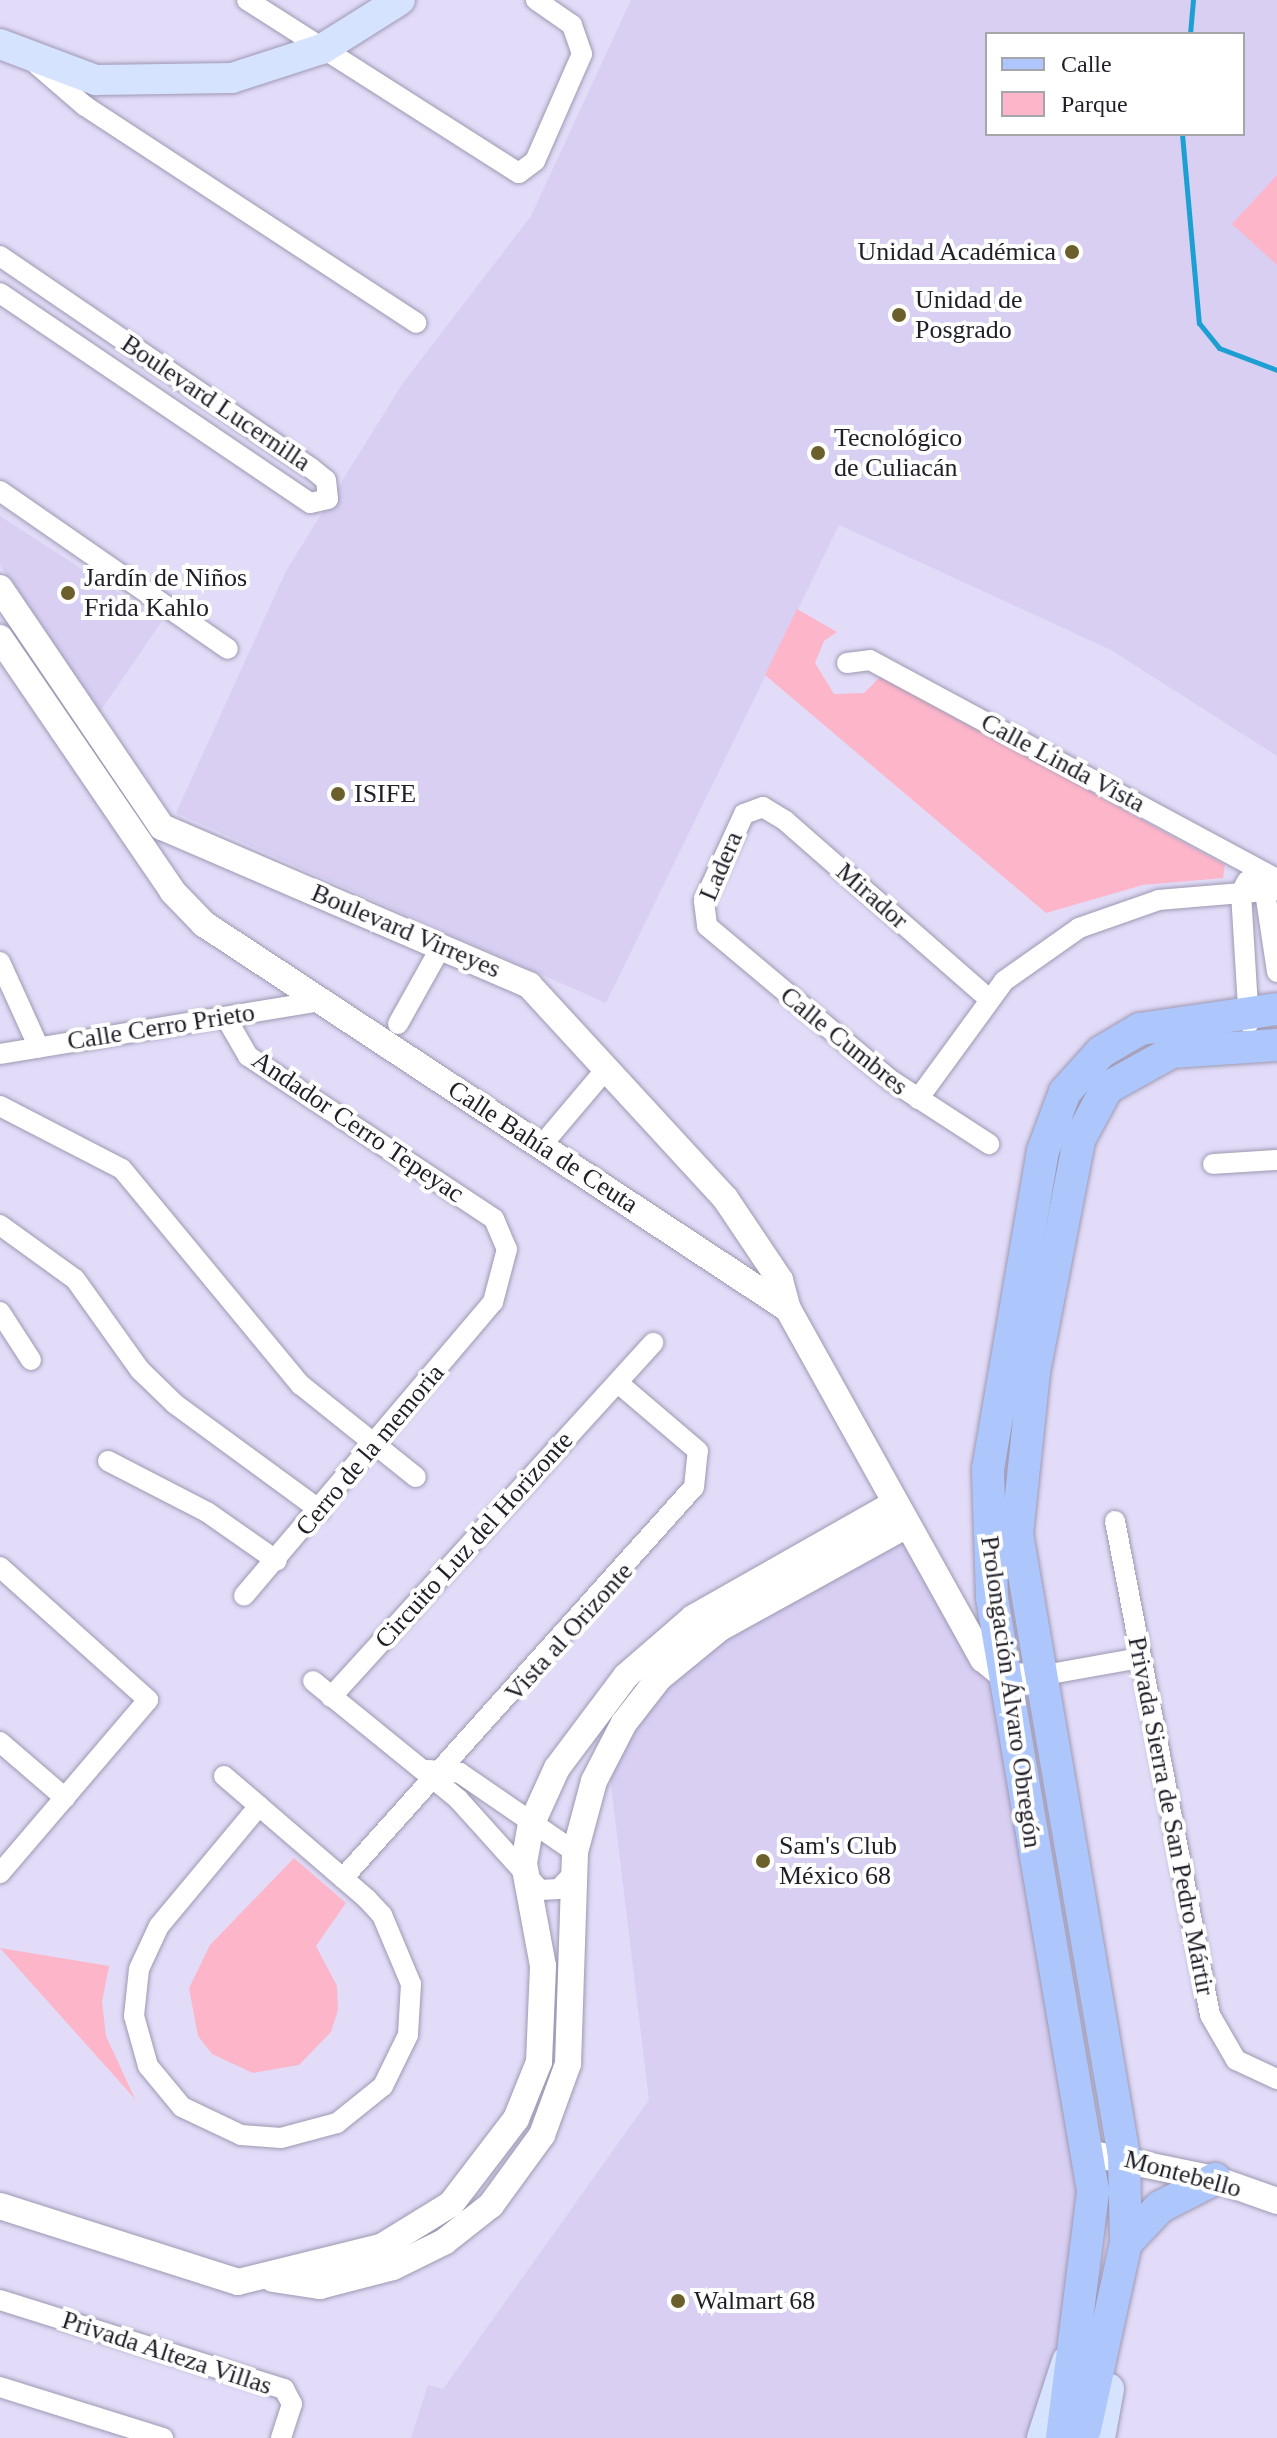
<!DOCTYPE html>
<html>
<head>
<meta charset="utf-8">
<style>
	body { margin:0 }
	#map { position:relative; width:1277px; height:2438px; overflow:hidden; background:#e2dcf8; font-family:Georgia,serif }
	div>[style] { position:absolute }
	.built>* { inset:0; background:#d8cff3 }
	.green>* { inset:0; background:#fdb5c9 }
	.stream>* { height:5px; margin:-2.5px; padding:0 2.5px; transform-origin:2.5px; border-radius:2.5px; background:#1e9fd3 }
	.roads { filter:drop-shadow(0 0 2px #9e98b2) drop-shadow(0 0 2px #9e98b2) }
	.minor>* { height:20px; margin:-10px; padding:0 10px; transform-origin:10px; border-radius:10px; background:#fff }
	.tertiary>* { height:26px; margin:-13px; padding:0 13px; transform-origin:13px; border-radius:13px; background:#fff }
	.secondary>* { height:30px; margin:-15px; padding:0 15px; transform-origin:15px; border-radius:15px; background:#d6e3fe }
	.primary>* { height:32px; margin:-16px; padding:0 16px; transform-origin:16px; border-radius:16px; background:#adc7fd }
	.dots>* { width:22px; height:22px; translate:-50% -50%; box-sizing:border-box; border:4px solid #fff; border-radius:50% }
	span { translate:-50% -50%; white-space:nowrap; text-align:center; line-height:1.15; -webkit-text-stroke:8px #fff; paint-order:stroke }
	.poi-label { font-size:26px; color:#211e28 }
	.right { translate:-100% -50%; text-align:right }
	.left { translate:0 -50%; text-align:left }
	.street-label { font-size:26px; color:#211e28 }
	.legend { position:absolute; left:985px; top:32px; width:260px; height:104px; box-sizing:border-box; background:#fff; border:2px solid #a6a5a9; margin:0; padding:10px 14px; list-style:none; font-size:24px; color:#211e28 }
	.legend li { display:flex; align-items:center; gap:16px; height:40px }
	.legend b { width:40px; border:2px solid #a6a5a9 }
</style>
</head>
<body>
<div id="map">
	<div class="built">
		<i style="clip-path:polygon(evenodd,631px 0,1277px 0,1277px 756px,1111px 650px,839px 525px,606px 1003px,176px 813px,286px 571px,403px 383px,531px 216px,631px 0,987px 34px,1243px 34px,1243px 134px,987px 134px,987px 34px)"></i>
		<i style="clip-path:polygon(0 516px,162px 621px,97px 716px,0 565px)"></i>
		<i style="clip-path:polygon(905px 1526px,1009px 1691px,1088px 2153px,1056px 2438px,411px 2438px,428px 2385px,443px 2389px,649px 2100px,607px 1752px,659px 1678px)"></i>
	</div>
	<div class="green">
		<i style="clip-path:polygon(1277px 175px,1277px 265px,1232px 224px)"></i>
		<i style="clip-path:polygon(797px 609px,837px 632px,824px 641px,815px 663px,834px 694px,864px 693px,880px 677px,1225px 865px,1223px 878px,1143px 885px,1046px 913px,765px 675px)"></i>
		<i style="clip-path:polygon(294px 1858px,346px 1903px,316px 1946px,337px 1986px,338px 2010px,331px 2032px,299px 2065px,253px 2073px,212px 2054px,198px 2036px,189px 1988px,210px 1945px)"></i>
		<i style="clip-path:polygon(0 1948px,109px 1966px,102px 2002px,106px 2036px,135px 2099px)"></i>
	</div>
	<div class="stream">
		<i style="left:1190px;top:34px;width:34px;rotate:-85deg"></i>
		<i style="left:1182px;top:134px;width:190px;rotate:84.9deg"></i>
		<i style="left:1199px;top:323px;width:32px;rotate:51deg"></i>
		<i style="left:1219px;top:348px;width:62px;rotate:20.8deg"></i>
	</div>
	<div class="roads">
		<div class="minor">
			<i style="left:247px;top:0;width:322px;rotate:32.5deg"></i>
			<i style="left:519px;top:173px;width:20px;rotate:-37deg"></i>
			<i style="left:535px;top:161px;width:117px;rotate:-66.3deg"></i>
			<i style="left:582px;top:54px;width:31px;rotate:-109deg"></i>
			<i style="left:572px;top:25px;width:44px;rotate:-145.2deg"></i>
			<i style="left:35px;top:63px;width:66px;rotate:40.7deg"></i>
			<i style="left:85px;top:106px;width:396px;rotate:33.2deg"></i>
			<i style="left:0;top:256px;width:376px;rotate:34.3deg"></i>
			<i style="left:311px;top:468px;width:19px;rotate:39deg"></i>
			<i style="left:326px;top:480px;width:19px;rotate:84deg"></i>
			<i style="left:328px;top:499px;width:18px;rotate:167deg"></i>
			<i style="left:310px;top:503px;width:374px;rotate:-145.9deg"></i>
			<i style="left:0;top:491px;width:277px;rotate:34.7deg"></i>
			<i style="left:847px;top:663px;width:23px;rotate:-7deg"></i>
			<i style="left:870px;top:660px;width:462px;rotate:28.3deg"></i>
			<i style="left:1263px;top:879px;width:94px;rotate:81.4deg"></i>
			<i style="left:1247px;top:881px;width:13px;rotate:117deg"></i>
			<i style="left:1241px;top:893px;width:130px;rotate:86.5deg"></i>
			<i style="left:0;top:962px;width:94px;rotate:65.6deg"></i>
			<i style="left:989px;top:999px;width:270px;rotate:-138.8deg"></i>
			<i style="left:786px;top:821px;width:27px;rotate:-149deg"></i>
			<i style="left:763px;top:807px;width:20px;rotate:160deg"></i>
			<i style="left:744px;top:814px;width:96px;rotate:114.7deg"></i>
			<i style="left:704px;top:901px;width:25px;rotate:83deg"></i>
			<i style="left:707px;top:926px;width:241px;rotate:40deg"></i>
			<i style="left:892px;top:1081px;width:116px;rotate:33deg"></i>
			<i style="left:226px;top:1018px;width:44px;rotate:59.9deg"></i>
			<i style="left:248px;top:1056px;width:295px;rotate:33.5deg"></i>
			<i style="left:494px;top:1219px;width:33px;rotate:67deg"></i>
			<i style="left:507px;top:1249px;width:55px;rotate:104.8deg"></i>
			<i style="left:493px;top:1302px;width:385px;rotate:130.3deg"></i>
			<i style="left:398px;top:1024px;width:88px;rotate:-60.8deg"></i>
			<i style="left:0;top:1054px;width:325px;rotate:-9.4deg"></i>
			<i style="left:918px;top:1099px;width:146px;rotate:-53.9deg"></i>
			<i style="left:1004px;top:981px;width:92px;rotate:-35.2deg"></i>
			<i style="left:1079px;top:928px;width:85px;rotate:-19.3deg"></i>
			<i style="left:1159px;top:900px;width:118px;rotate:-4.8deg"></i>
			<i style="left:0;top:1106px;width:137px;rotate:27.3deg"></i>
			<i style="left:122px;top:1169px;width:281px;rotate:50.4deg"></i>
			<i style="left:301px;top:1385px;width:147px;rotate:38.7deg"></i>
			<i style="left:541px;top:1146px;width:102px;rotate:-49.8deg"></i>
			<i style="left:1213px;top:1164px;width:64px;rotate:-3.6deg"></i>
			<i style="left:0;top:1225px;width:92px;rotate:35.8deg"></i>
			<i style="left:75px;top:1279px;width:112px;rotate:54.5deg"></i>
			<i style="left:140px;top:1370px;width:49px;rotate:44.2deg"></i>
			<i style="left:175px;top:1404px;width:180px;rotate:36.2deg"></i>
			<i style="left:0;top:1312px;width:57px;rotate:57.1deg"></i>
			<i style="left:108px;top:1461px;width:111px;rotate:27.3deg"></i>
			<i style="left:207px;top:1512px;width:85px;rotate:35deg"></i>
			<i style="left:1115px;top:1521px;width:503px;rotate:79.11deg"></i>
			<i style="left:1210px;top:2015px;width:52px;rotate:60deg"></i>
			<i style="left:1236px;top:2060px;width:45px;rotate:24.9deg"></i>
			<i style="left:0;top:1567px;width:199px;rotate:41.9deg"></i>
			<i style="left:148px;top:1700px;width:228px;rotate:130.5deg"></i>
			<i style="left:1039px;top:1676px;width:103px;rotate:-10.1deg"></i>
			<i style="left:313px;top:1681px;width:187px;rotate:39.1deg"></i>
			<i style="left:458px;top:1799px;width:122px;rotate:48deg"></i>
			<i style="left:540px;top:1890px;width:19px;rotate:-3deg"></i>
			<i style="left:559px;top:1889px;width:21px;rotate:-47deg"></i>
			<i style="left:331px;top:1697px;width:479px;rotate:-47.7deg"></i>
			<i style="left:0;top:1742px;width:86px;rotate:40.7deg"></i>
			<i style="left:428px;top:1770px;width:32px;rotate:5deg"></i>
			<i style="left:460px;top:1773px;width:140px;rotate:34.5deg"></i>
			<i style="left:224px;top:1776px;width:46px;rotate:40.6deg"></i>
			<i style="left:259px;top:1806px;width:143px;rotate:40.7deg"></i>
			<i style="left:367px;top:1899px;width:22px;rotate:47deg"></i>
			<i style="left:382px;top:1915px;width:75px;rotate:67.2deg"></i>
			<i style="left:411px;top:1984px;width:51px;rotate:93.4deg"></i>
			<i style="left:408px;top:2035px;width:57px;rotate:116.1deg"></i>
			<i style="left:383px;top:2086px;width:59px;rotate:141.2deg"></i>
			<i style="left:337px;top:2123px;width:58px;rotate:165deg"></i>
			<i style="left:281px;top:2138px;width:40px;rotate:-175.7deg"></i>
			<i style="left:241px;top:2135px;width:65px;rotate:-154.6deg"></i>
			<i style="left:182px;top:2107px;width:53px;rotate:-129.7deg"></i>
			<i style="left:148px;top:2066px;width:52px;rotate:-105.6deg"></i>
			<i style="left:134px;top:2016px;width:47px;rotate:-83.9deg"></i>
			<i style="left:139px;top:1969px;width:47px;rotate:-65.1deg"></i>
			<i style="left:159px;top:1926px;width:156px;rotate:-50.2deg"></i>
			<i style="left:343px;top:1878px;width:525px;rotate:-48.09deg"></i>
			<i style="left:694px;top:1487px;width:36px;rotate:-84deg"></i>
			<i style="left:698px;top:1451px;width:105px;rotate:-139.6deg"></i>
			<i style="left:0;top:2300px;width:298px;rotate:17.4deg"></i>
			<i style="left:284px;top:2389px;width:17px;rotate:62deg"></i>
			<i style="left:292px;top:2404px;width:36px;rotate:108deg"></i>
			<i style="left:0;top:2387px;width:171px;rotate:17.4deg"></i>
		</div>
		<div class="tertiary">
			<i style="left:0;top:588px;width:289px;rotate:55.9deg"></i>
			<i style="left:162px;top:827px;width:400px;rotate:23.3deg"></i>
			<i style="left:529px;top:985px;width:289px;rotate:47.4deg"></i>
			<i style="left:725px;top:1198px;width:99px;rotate:56.1deg"></i>
			<i style="left:780px;top:1280px;width:30px;rotate:75deg"></i>
			<i style="left:0;top:638px;width:307px;rotate:55.7deg"></i>
			<i style="left:173px;top:892px;width:45px;rotate:45.9deg"></i>
			<i style="left:204px;top:924px;width:699px;rotate:33.39deg"></i>
			<i style="left:788px;top:1309px;width:401px;rotate:60.9deg"></i>
			<i style="left:983px;top:1659px;width:28px;rotate:39deg"></i>
			<i style="left:1005px;top:1677px;width:34px;rotate:-2deg"></i>
			<i style="left:1088px;top:2153px;width:130px;rotate:11.6deg"></i>
			<i style="left:1215px;top:2179px;width:66px;rotate:19.5deg"></i>
			<i style="left:0;top:2206px;width:250px;rotate:17.7deg"></i>
			<i style="left:238px;top:2282px;width:147px;rotate:-13.8deg"></i>
			<i style="left:381px;top:2247px;width:82px;rotate:-31.6deg"></i>
			<i style="left:451px;top:2204px;width:107px;rotate:-52.6deg"></i>
			<i style="left:516px;top:2119px;width:61px;rotate:-68deg"></i>
			<i style="left:539px;top:2062px;width:96px;rotate:-87.6deg"></i>
			<i style="left:543px;top:1966px;width:105px;rotate:-100.5deg"></i>
			<i style="left:524px;top:1863px;width:39px;rotate:-80deg"></i>
			<i style="left:531px;top:1825px;width:63px;rotate:-65.5deg"></i>
			<i style="left:557px;top:1768px;width:115px;rotate:-53.1deg"></i>
			<i style="left:626px;top:1676px;width:89px;rotate:-40.9deg"></i>
			<i style="left:693px;top:1618px;width:231px;rotate:-29.6deg"></i>
			<i style="left:273px;top:2279px;width:48px;rotate:8.5deg"></i>
			<i style="left:320px;top:2286px;width:75px;rotate:-14.6deg"></i>
			<i style="left:393px;top:2267px;width:57px;rotate:-26.1deg"></i>
			<i style="left:444px;top:2242px;width:60px;rotate:-38.2deg"></i>
			<i style="left:491px;top:2205px;width:87px;rotate:-53.9deg"></i>
			<i style="left:542px;top:2135px;width:76px;rotate:-69.9deg"></i>
			<i style="left:568px;top:2064px;width:212px;rotate:-88.1deg"></i>
			<i style="left:575px;top:1852px;width:73px;rotate:-75deg"></i>
			<i style="left:594px;top:1781px;width:65px;rotate:-62.7deg"></i>
			<i style="left:624px;top:1723px;width:57px;rotate:-52.1deg"></i>
			<i style="left:659px;top:1678px;width:79px;rotate:-39.3deg"></i>
			<i style="left:720px;top:1628px;width:211px;rotate:-28.9deg"></i>
		</div>
		<div class="secondary">
			<i style="left:0;top:44px;width:103px;rotate:20.6deg"></i>
			<i style="left:96px;top:80px;width:136px;rotate:-0.8deg"></i>
			<i style="left:232px;top:78px;width:95px;rotate:-17.9deg"></i>
			<i style="left:322px;top:49px;width:92px;rotate:-32.1deg"></i>
			<i style="left:1042px;top:2438px;width:81px;rotate:-72deg"></i>
			<i style="left:1100px;top:2438px;width:50px;rotate:-79.6deg"></i>
		</div>
		<div class="primary">
			<i style="left:1126px;top:2243px;width:50px;rotate:-46.6deg"></i>
			<i style="left:1160px;top:2207px;width:62px;rotate:-27deg"></i>
			<i style="left:1085px;top:2429px;width:190px;rotate:-77.6deg"></i>
			<i style="left:1126px;top:2243px;width:87px;rotate:-91.3deg"></i>
			<i style="left:1124px;top:2156px;width:631px;rotate:-99.76deg"></i>
			<i style="left:1017px;top:1534px;width:163px;rotate:-84deg"></i>
			<i style="left:1034px;top:1372px;width:236px;rotate:-79deg"></i>
			<i style="left:1079px;top:1140px;width:59px;rotate:-61.7deg"></i>
			<i style="left:1107px;top:1088px;width:74px;rotate:-29deg"></i>
			<i style="left:1172px;top:1052px;width:105px;rotate:-3.8deg"></i>
			<i style="left:1062px;top:2438px;width:249px;rotate:-82.8deg"></i>
			<i style="left:1093px;top:2191px;width:602px;rotate:-99.67deg"></i>
			<i style="left:992px;top:1598px;width:129px;rotate:-91.8deg"></i>
			<i style="left:988px;top:1469px;width:323px;rotate:-80.2deg"></i>
			<i style="left:1043px;top:1151px;width:63px;rotate:-69.6deg"></i>
			<i style="left:1065px;top:1092px;width:54px;rotate:-48deg"></i>
			<i style="left:1101px;top:1052px;width:45px;rotate:-30.5deg"></i>
			<i style="left:1140px;top:1029px;width:138px;rotate:-8.3deg"></i>
		</div>
	</div>
	<div class="dots">
		<i style="left:1072px;top:252px;background:#6b5f2c"></i>
		<i style="left:899px;top:315px;background:#6b5f2c"></i>
		<i style="left:818px;top:453px;background:#6b5f2c"></i>
		<i style="left:68px;top:593px;background:#6b5f2c"></i>
		<i style="left:338px;top:794px;background:#6b5f2c"></i>
		<i style="left:763px;top:1861px;background:#6b5f2c"></i>
		<i style="left:678px;top:2301px;background:#6b5f2c"></i>
	</div>
	<div class="poi-label">
		<span class="right" style="left:1056px;top:252px">Unidad Académica</span>
		<span class="left" style="left:915px;top:315px">Unidad de<br>Posgrado</span>
		<span class="left" style="left:834px;top:453px">Tecnológico<br>de Culiacán</span>
		<span class="left" style="left:84px;top:593px">Jardín de Niños<br>Frida Kahlo</span>
		<span class="left" style="left:354px;top:794px">ISIFE</span>
		<span class="left" style="left:779px;top:1861px">Sam's Club<br>México 68</span>
		<span class="left" style="left:694px;top:2301px">Walmart 68</span>
	</div>
	<div class="street-label">
		<span style="left:216px;top:403px;rotate:34deg">Boulevard Lucernilla</span>
		<span style="left:1063px;top:763px;rotate:28deg">Calle Linda Vista</span>
		<span style="left:721px;top:866px;rotate:-67deg">Ladera</span>
		<span style="left:872px;top:896px;rotate:41deg">Mirador</span>
		<span style="left:406px;top:931px;rotate:23deg">Boulevard Virreyes</span>
		<span style="left:161px;top:1027px;rotate:-9deg">Calle Cerro Prieto</span>
		<span style="left:844px;top:1041px;rotate:39deg">Calle Cumbres</span>
		<span style="left:358px;top:1127px;rotate:34deg">Andador Cerro Tepeyac</span>
		<span style="left:543px;top:1147px;rotate:33deg">Calle Bahía de Ceuta</span>
		<span style="left:370px;top:1450px;rotate:-50deg">Cerro de la memoria</span>
		<span style="left:474px;top:1540px;rotate:-48deg">Circuito Luz del Horizonte</span>
		<span style="left:569px;top:1632px;rotate:-48deg">Vista al Orizonte</span>
		<span style="left:1011px;top:1692px;rotate:82deg">Prolongación Álvaro Obregón</span>
		<span style="left:1171px;top:1816px;rotate:79deg">Privada Sierra de San Pedro Mártir</span>
		<span style="left:1183px;top:2174px;rotate:15deg">Montebello</span>
		<span style="left:167px;top:2353px;rotate:18deg">Privada Alteza Villas</span>
	</div>
	<ul class="legend">
	<li><b style="height:10px;background:#adc7fd"></b>Calle</li>
	<li><b style="height:22px;background:#fdb5c9"></b>Parque</li>
	</ul>
</div>
</body>
</html>
